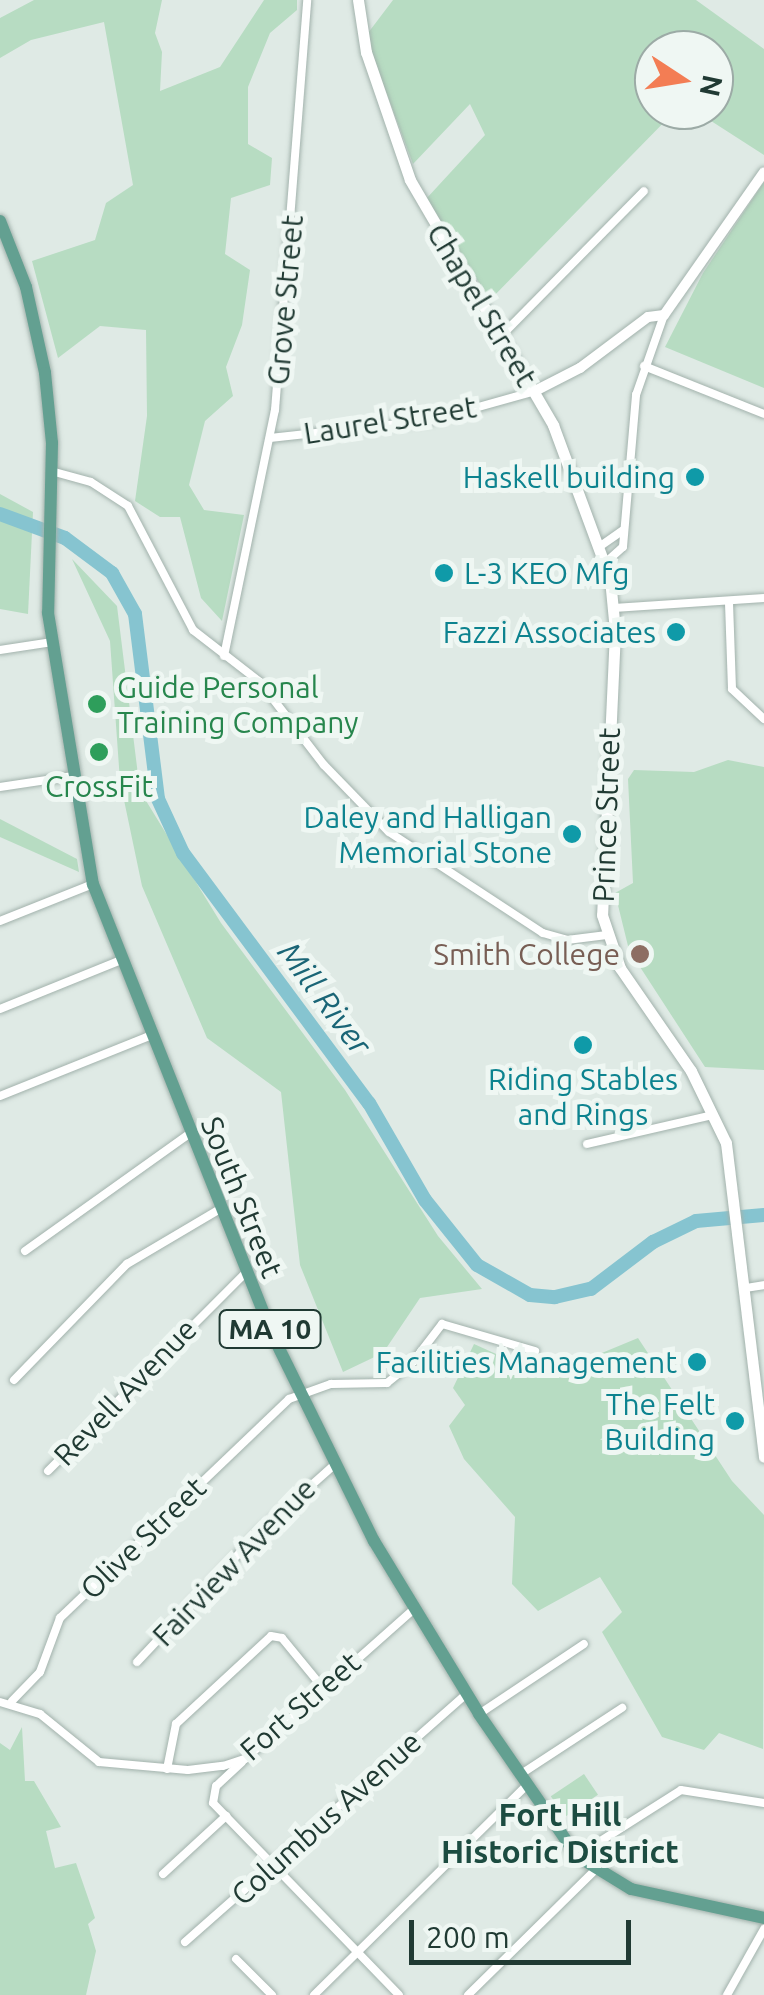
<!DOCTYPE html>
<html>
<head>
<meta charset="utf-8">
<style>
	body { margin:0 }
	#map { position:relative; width:764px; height:1995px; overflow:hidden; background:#dfeae5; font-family:Ubuntu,sans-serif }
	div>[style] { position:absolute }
	.green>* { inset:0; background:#b7dcc2; transform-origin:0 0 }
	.river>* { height:14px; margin:-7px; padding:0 7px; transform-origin:7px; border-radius:7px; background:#86c4d0 }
	.roads { filter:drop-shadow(0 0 2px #a2b2ac) drop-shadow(0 0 2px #a2b2ac) }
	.minor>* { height:8px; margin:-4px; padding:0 4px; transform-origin:4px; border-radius:4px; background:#fff }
	.tertiary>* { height:10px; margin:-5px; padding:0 5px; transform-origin:5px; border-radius:5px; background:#fff }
	.secondary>* { height:11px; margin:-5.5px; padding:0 5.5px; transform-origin:5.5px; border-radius:5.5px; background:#fff }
	.primary>* { height:12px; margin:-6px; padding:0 6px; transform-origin:6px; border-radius:6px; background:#63a091 }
	.dots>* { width:28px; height:28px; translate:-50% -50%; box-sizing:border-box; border:5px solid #eff7f3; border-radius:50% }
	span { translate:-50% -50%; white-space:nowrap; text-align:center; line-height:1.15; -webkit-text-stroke:10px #eff7f3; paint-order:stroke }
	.shield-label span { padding:2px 8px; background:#eff7f3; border:2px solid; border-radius:8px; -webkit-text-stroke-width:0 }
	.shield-label { font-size:28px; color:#203a33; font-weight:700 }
	.street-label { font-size:30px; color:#203a33 }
	.culture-label { font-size:30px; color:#0d838f }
	.right { translate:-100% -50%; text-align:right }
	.left { translate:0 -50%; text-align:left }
	.leisure-label { font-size:30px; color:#27864d }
	.education-label { font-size:30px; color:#785e54 }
	.water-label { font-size:32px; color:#1a6576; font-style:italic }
	.neighbourhood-label { font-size:32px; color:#1c4c41; font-weight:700 }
	.north { position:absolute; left:634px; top:30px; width:100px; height:100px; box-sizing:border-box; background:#eff7f3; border:2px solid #9caba6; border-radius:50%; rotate:102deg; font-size:28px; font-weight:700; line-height:40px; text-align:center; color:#203a33 }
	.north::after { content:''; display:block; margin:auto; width:35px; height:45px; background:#f37d54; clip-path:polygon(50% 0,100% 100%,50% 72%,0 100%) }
	.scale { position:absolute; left:409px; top:1920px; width:222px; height:45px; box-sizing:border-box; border:5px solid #203a33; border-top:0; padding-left:12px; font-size:30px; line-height:35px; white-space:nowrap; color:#203a33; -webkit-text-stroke:8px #eff7f3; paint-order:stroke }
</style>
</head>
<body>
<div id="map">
	<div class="green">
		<i style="clip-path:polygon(34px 0,162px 0,155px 33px,162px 52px,160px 91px,220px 67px,264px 0,297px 0,297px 10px,270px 33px,248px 87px,248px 144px,272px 158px,270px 185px,231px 198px,225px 254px,250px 270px,242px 325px,226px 367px,233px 396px,205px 421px,189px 485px,204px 510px,244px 515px,222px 621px,201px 598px,180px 517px,160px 517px,135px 501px,147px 416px,146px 330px,100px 326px,58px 358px,32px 261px,95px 240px,106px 203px,133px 185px,104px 22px,31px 40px,0 58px,0 18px)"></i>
		<i style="clip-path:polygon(393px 0,696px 0,764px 49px,764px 155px,694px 110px,714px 110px,714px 50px,654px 50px,654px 110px,676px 110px,490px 300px,426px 199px,485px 135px,470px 104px,413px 164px,369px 46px,368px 33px)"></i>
		<i style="clip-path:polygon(764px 182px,764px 388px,665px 347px,703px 273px)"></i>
		<i style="clip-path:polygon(0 494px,33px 512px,28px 614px,0 609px)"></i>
		<i style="clip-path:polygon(72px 559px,117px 606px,140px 791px,221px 923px,345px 1090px,438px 1236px,482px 1289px,420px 1298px,383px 1353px,343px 1372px,300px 1265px,281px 1092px,207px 1038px,142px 886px,120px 781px,110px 641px)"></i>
		<i style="clip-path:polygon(728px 760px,764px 767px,764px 1070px,705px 1067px,629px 950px,615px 893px,633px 883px,628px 779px,634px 770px,694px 772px)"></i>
		<i style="clip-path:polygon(0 819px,77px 859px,79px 872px,0 837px)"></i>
		<i style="clip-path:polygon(638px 1338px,732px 1481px,764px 1515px,763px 1749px,719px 1733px,704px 1750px,662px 1737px,602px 1632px,622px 1612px,600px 1577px,538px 1611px,512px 1584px,515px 1517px,464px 1459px,449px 1426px,465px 1405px,453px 1388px,474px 1344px,505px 1358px,568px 1367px)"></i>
		<i style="clip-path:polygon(22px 1727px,25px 1781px,34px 1781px,61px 1827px,46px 1831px,55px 1868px,76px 1863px,95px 1918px,88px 1924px,96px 1951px,86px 1995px,0 1995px,0 1743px,10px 1750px)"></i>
		<i style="left:584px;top:1774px;width:25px;height:40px;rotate:56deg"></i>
	</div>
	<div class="river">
		<i style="left:0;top:514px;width:69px;rotate:20.3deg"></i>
		<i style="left:65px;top:538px;width:59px;rotate:36.7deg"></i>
		<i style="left:112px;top:573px;width:47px;rotate:60.7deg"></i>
		<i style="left:135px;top:614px;width:186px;rotate:82.9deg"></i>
		<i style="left:158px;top:799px;width:60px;rotate:65.2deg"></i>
		<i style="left:183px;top:853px;width:312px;rotate:53.4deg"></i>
		<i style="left:369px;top:1103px;width:112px;rotate:60deg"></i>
		<i style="left:425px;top:1200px;width:83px;rotate:51.3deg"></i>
		<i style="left:477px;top:1265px;width:61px;rotate:29.5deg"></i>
		<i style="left:530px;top:1295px;width:25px;rotate:5deg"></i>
		<i style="left:555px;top:1297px;width:37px;rotate:-13deg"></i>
		<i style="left:591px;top:1289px;width:78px;rotate:-37.2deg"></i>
		<i style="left:653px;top:1242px;width:48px;rotate:-26deg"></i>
		<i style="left:696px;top:1221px;width:68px;rotate:-5deg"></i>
	</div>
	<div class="roads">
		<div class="minor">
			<i style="left:502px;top:335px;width:202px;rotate:-45.4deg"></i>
			<i style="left:644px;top:366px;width:129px;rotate:21.8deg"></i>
			<i style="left:270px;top:438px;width:163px;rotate:-6.3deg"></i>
			<i style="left:432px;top:420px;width:107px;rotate:-15.7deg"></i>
			<i style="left:51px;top:471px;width:41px;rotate:15.4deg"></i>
			<i style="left:91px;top:482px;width:44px;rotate:33deg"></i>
			<i style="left:128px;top:506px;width:140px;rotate:62.3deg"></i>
			<i style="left:193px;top:630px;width:85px;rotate:37.8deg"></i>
			<i style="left:260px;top:682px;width:105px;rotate:52.4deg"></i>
			<i style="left:324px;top:765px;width:93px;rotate:45.9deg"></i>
			<i style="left:389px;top:832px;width:184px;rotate:33.3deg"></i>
			<i style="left:543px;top:933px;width:25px;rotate:16deg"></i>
			<i style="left:567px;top:940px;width:40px;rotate:-7.1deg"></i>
			<i style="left:599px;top:547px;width:29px;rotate:-35deg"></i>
			<i style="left:605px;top:563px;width:24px;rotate:-42deg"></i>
			<i style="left:623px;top:547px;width:153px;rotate:-85.1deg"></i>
			<i style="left:636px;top:395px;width:85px;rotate:-70.7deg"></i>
			<i style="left:729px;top:603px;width:86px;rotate:88deg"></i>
			<i style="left:732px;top:689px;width:44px;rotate:43.2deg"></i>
			<i style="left:614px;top:608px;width:150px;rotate:-3.8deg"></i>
			<i style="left:0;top:650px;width:53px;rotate:-8.7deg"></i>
			<i style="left:224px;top:656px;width:251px;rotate:-78.3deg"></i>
			<i style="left:275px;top:410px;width:411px;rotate:-85.5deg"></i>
			<i style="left:0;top:787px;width:74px;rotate:-8.6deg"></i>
			<i style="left:0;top:921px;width:100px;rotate:-21.7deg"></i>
			<i style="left:0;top:1009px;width:128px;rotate:-22deg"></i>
			<i style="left:0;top:1096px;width:161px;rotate:-21.9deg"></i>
			<i style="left:587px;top:1144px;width:129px;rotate:-13deg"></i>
			<i style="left:25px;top:1251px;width:201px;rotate:-35.5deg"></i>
			<i style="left:746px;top:1288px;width:18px;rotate:-9deg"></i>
			<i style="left:14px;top:1380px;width:162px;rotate:-45.8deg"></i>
			<i style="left:127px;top:1264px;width:108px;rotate:-30.6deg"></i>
			<i style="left:48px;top:1471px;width:281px;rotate:-45.1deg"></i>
			<i style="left:137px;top:1662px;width:180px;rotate:-46.8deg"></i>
			<i style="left:260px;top:1531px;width:99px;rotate:-41.7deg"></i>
			<i style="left:12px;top:1701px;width:40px;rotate:-46deg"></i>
			<i style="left:40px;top:1672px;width:58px;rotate:-69.7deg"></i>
			<i style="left:60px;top:1618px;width:317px;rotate:-43.7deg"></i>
			<i style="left:289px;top:1399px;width:45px;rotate:-19.7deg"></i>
			<i style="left:331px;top:1384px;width:56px;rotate:-1deg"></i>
			<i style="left:387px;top:1383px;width:33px;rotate:-39deg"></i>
			<i style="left:413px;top:1362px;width:48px;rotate:-52.7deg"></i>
			<i style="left:442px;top:1324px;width:97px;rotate:16.2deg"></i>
			<i style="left:0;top:1702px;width:42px;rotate:16.7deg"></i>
			<i style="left:40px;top:1714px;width:76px;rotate:39.1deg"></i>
			<i style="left:99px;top:1762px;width:89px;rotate:5.1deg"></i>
			<i style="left:188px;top:1770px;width:35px;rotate:-7deg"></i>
			<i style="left:223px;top:1766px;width:23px;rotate:-18deg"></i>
			<i style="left:245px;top:1759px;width:226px;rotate:-41.6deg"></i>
			<i style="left:479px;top:1714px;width:126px;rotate:-33.7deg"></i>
			<i style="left:242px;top:1762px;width:35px;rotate:137deg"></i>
			<i style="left:216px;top:1786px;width:17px;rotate:100deg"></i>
			<i style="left:213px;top:1803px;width:267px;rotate:45.9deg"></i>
			<i style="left:167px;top:1769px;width:46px;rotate:-78.7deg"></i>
			<i style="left:176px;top:1724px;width:129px;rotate:-42.8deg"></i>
			<i style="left:271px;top:1636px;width:11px;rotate:10deg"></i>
			<i style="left:282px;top:1638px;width:65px;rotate:50.6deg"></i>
			<i style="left:521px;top:1774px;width:121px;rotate:-33.2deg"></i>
			<i style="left:577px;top:1856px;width:123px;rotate:-32.4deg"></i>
			<i style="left:681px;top:1790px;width:84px;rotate:8.9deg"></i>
			<i style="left:163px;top:1874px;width:86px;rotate:-42.6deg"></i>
			<i style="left:185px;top:1942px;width:375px;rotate:-41.4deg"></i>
			<i style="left:236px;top:1959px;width:51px;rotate:45deg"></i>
			<i style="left:314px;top:1995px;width:298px;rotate:-44.6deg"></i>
			<i style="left:468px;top:1995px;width:177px;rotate:-44.5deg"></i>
			<i style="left:727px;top:1995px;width:76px;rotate:-60.7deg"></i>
		</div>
		<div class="tertiary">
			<i style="left:535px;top:391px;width:51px;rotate:-27.1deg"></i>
			<i style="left:580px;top:368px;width:85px;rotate:-36.9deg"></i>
			<i style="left:648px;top:317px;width:16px;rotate:-7deg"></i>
			<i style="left:664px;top:315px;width:174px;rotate:-55deg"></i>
		</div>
		<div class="secondary">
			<i style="left:358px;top:0;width:53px;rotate:81.3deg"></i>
			<i style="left:366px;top:52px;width:135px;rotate:71deg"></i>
			<i style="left:410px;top:180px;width:284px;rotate:59.7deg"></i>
			<i style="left:553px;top:425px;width:164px;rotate:69.7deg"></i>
			<i style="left:610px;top:579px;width:52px;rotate:84.5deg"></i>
			<i style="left:615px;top:631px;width:284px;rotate:92.6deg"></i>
			<i style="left:602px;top:915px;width:56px;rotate:71.2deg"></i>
			<i style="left:620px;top:968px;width:125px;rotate:55.4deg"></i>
			<i style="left:691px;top:1071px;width:80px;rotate:64.1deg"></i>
			<i style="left:726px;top:1143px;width:316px;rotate:83.1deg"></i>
		</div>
		<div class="primary">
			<i style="left:0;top:221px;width:71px;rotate:68.5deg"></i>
			<i style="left:26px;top:287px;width:88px;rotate:77.5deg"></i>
			<i style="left:45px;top:373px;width:70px;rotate:84.3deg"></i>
			<i style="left:52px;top:443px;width:170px;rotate:91.3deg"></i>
			<i style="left:48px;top:613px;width:275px;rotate:80.6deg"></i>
			<i style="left:93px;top:884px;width:482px;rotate:68.3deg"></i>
			<i style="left:271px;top:1332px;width:233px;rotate:63.8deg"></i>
			<i style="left:374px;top:1541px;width:202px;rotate:58.7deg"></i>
			<i style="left:479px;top:1714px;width:173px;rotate:55.4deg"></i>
			<i style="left:577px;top:1856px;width:63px;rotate:31.4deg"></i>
			<i style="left:631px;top:1889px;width:136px;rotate:12.3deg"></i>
		</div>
	</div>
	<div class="dots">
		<i style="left:695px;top:477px;background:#0f9aa8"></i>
		<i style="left:444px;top:573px;background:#0f9aa8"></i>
		<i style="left:676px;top:632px;background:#0f9aa8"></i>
		<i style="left:97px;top:704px;background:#2e9e5b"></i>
		<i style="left:99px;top:752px;background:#2e9e5b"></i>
		<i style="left:572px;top:834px;background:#0f9aa8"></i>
		<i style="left:640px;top:954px;background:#8d6e63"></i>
		<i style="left:583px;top:1045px;background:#0f9aa8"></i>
		<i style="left:697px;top:1362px;background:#0f9aa8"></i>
		<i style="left:735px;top:1421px;background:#0f9aa8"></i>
	</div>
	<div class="shield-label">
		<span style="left:270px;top:1329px">MA 10</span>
	</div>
	<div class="street-label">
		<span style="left:285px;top:300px;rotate:-85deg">Grove Street</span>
		<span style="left:482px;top:305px;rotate:59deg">Chapel Street</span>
		<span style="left:390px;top:420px;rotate:-9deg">Laurel Street</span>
		<span style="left:606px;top:815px;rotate:-88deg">Prince Street</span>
		<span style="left:242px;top:1197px;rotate:68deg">South Street</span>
		<span style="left:125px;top:1392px;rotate:-46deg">Revell Avenue</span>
		<span style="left:143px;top:1538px;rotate:-44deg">Olive Street</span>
		<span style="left:234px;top:1562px;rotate:-46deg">Fairview Avenue</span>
		<span style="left:300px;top:1706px;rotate:-41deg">Fort Street</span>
		<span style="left:326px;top:1818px;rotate:-42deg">Columbus Avenue</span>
	</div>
	<div class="culture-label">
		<span class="right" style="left:675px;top:477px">Haskell building</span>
		<span class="left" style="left:464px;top:573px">L-3 KEO Mfg</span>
		<span class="right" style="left:656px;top:632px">Fazzi Associates</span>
		<span class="right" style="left:552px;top:834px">Daley and Halligan<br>Memorial Stone</span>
		<span style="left:583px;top:1096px">Riding Stables<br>and Rings</span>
		<span class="right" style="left:677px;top:1362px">Facilities Management</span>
		<span class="right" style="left:715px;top:1421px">The Felt<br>Building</span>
	</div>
	<div class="leisure-label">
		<span class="left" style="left:117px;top:704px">Guide Personal<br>Training Company</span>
		<span style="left:99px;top:786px">CrossFit</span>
	</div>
	<div class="education-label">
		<span class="right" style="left:620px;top:954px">Smith College</span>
	</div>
	<div class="water-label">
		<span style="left:325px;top:998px;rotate:53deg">Mill River</span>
	</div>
	<div class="neighbourhood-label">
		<span style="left:560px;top:1833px">Fort Hill<br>Historic District</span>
	</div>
	<div class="north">N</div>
	<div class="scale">200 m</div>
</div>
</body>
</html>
